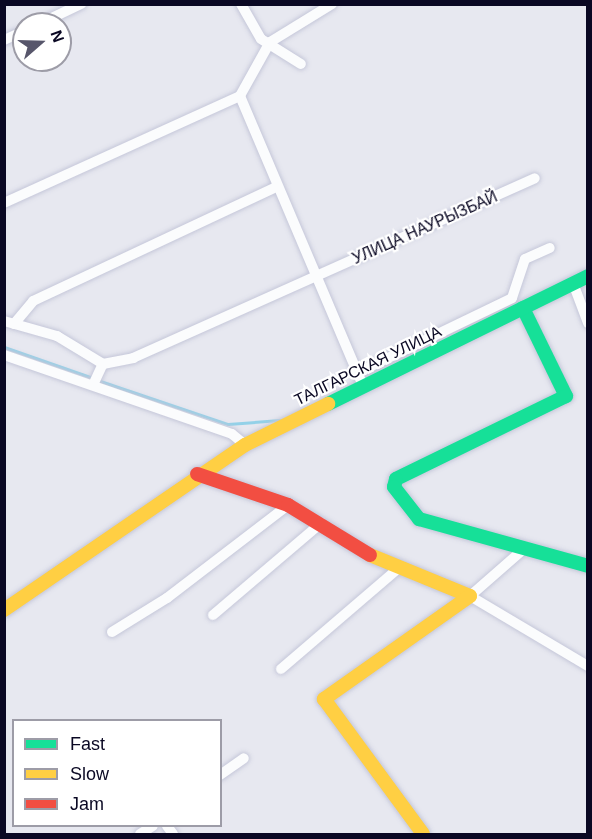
<!DOCTYPE html>
<html>
<head>
<meta charset="utf-8">
<style>
	body { margin:0 }
	#map { position:relative; width:592px; height:839px; overflow:hidden; background:#e7e8f0; font-family:Arial,sans-serif }
	div>[style] { position:absolute }
	.stream>* { height:3px; margin:-1.5px; padding:0 1.5px; transform-origin:1.5px; border-radius:1.5px; background:#93d1e8 }
	.roads { filter:drop-shadow(0 0 2px #c5c7d9) drop-shadow(0 0 2px #c5c7d9) }
	.street>* { height:10px; margin:-5px; padding:0 5px; transform-origin:5px; border-radius:5px; background:#fbfcfd }
	.fast>* { height:14px; margin:-7px; padding:0 7px; transform-origin:7px; border-radius:7px; background:#16e098 }
	.slow>* { height:14px; margin:-7px; padding:0 7px; transform-origin:7px; border-radius:7px; background:#ffcf43 }
	.jam>* { height:14px; margin:-7px; padding:0 7px; transform-origin:7px; border-radius:7px; background:#f24e42 }
	span { translate:-50% -50%; white-space:nowrap; text-align:center; line-height:1.15; -webkit-text-stroke:4.5px #fff; paint-order:stroke }
	.street-label { font-size:16px; color:#0a0823 }
	.frame { position:absolute; inset:0; border:6px solid #0a0823; pointer-events:none }
	.legend { position:absolute; left:12px; top:719px; width:210px; height:108px; box-sizing:border-box; background:#fff; border:2px solid #9d9ca7; margin:0; padding:8px 10px; list-style:none; font-size:18px; color:#0a0823 }
	.legend li { display:flex; align-items:center; gap:12px; height:30px }
	.legend b { width:30px; border:2px solid #9d9ca7 }
	.north { position:absolute; left:12px; top:12px; width:60px; height:60px; box-sizing:border-box; background:#fff; border:2px solid #9d9ca7; border-radius:50%; rotate:70deg; font-size:16px; font-weight:700; line-height:24px; text-align:center; color:#0a0823 }
	.north::after { content:''; display:block; margin:auto; width:21px; height:27px; background:#57566b; clip-path:polygon(50% 0,100% 100%,50% 72%,0 100%) }
</style>
</head>
<body>
<div id="map">
	<div class="stream">
		<i style="left:4px;top:347px;width:94px;rotate:19.2deg"></i>
		<i style="left:100px;top:381px;width:135px;rotate:18.6deg"></i>
		<i style="left:228px;top:424px;width:52px;rotate:-4.4deg"></i>
	</div>
	<div class="roads">
		<div class="street">
			<i style="left:241px;top:4px;width:40px;rotate:60.3deg"></i>
			<i style="left:261px;top:39px;width:47px;rotate:32deg"></i>
			<i style="left:332px;top:4px;width:73px;rotate:148.5deg"></i>
			<i style="left:270px;top:42px;width:62px;rotate:119.1deg"></i>
			<i style="left:240px;top:96px;width:315px;rotate:67deg"></i>
			<i style="left:39px;top:24px;width:47px;rotate:-25.5deg"></i>
			<i style="left:4px;top:40px;width:22px;rotate:-24deg"></i>
			<i style="left:4px;top:203px;width:259px;rotate:-24.4deg"></i>
			<i style="left:573px;top:283px;width:43px;rotate:69.4deg"></i>
			<i style="left:4px;top:321px;width:55px;rotate:15.8deg"></i>
			<i style="left:57px;top:336px;width:54px;rotate:31.3deg"></i>
			<i style="left:14px;top:324px;width:30px;rotate:-50deg"></i>
			<i style="left:33px;top:301px;width:268px;rotate:-25.1deg"></i>
			<i style="left:4px;top:355px;width:241px;rotate:19.1deg"></i>
			<i style="left:232px;top:434px;width:17px;rotate:40deg"></i>
			<i style="left:357px;top:373px;width:172px;rotate:-25.8deg"></i>
			<i style="left:512px;top:298px;width:41px;rotate:-71.6deg"></i>
			<i style="left:525px;top:259px;width:27px;rotate:-24deg"></i>
			<i style="left:93px;top:385px;width:23px;rotate:-65deg"></i>
			<i style="left:103px;top:364px;width:31px;rotate:-11deg"></i>
			<i style="left:133px;top:358px;width:440px;rotate:-24.1deg"></i>
			<i style="left:526px;top:547px;width:74px;rotate:138.8deg"></i>
			<i style="left:470px;top:596px;width:137px;rotate:30.7deg"></i>
			<i style="left:213px;top:615px;width:142px;rotate:-40.4deg"></i>
			<i style="left:112px;top:632px;width:65px;rotate:-31.7deg"></i>
			<i style="left:167px;top:598px;width:153px;rotate:-37.5deg"></i>
			<i style="left:281px;top:669px;width:157px;rotate:-40.6deg"></i>
			<i style="left:220px;top:775px;width:29px;rotate:-35deg"></i>
			<i style="left:167px;top:826px;width:10px;rotate:53deg"></i>
			<i style="left:140px;top:834px;width:15px;rotate:-32deg"></i>
		</div>
		<div class="fast">
			<i style="left:523px;top:308px;width:98px;rotate:64deg"></i>
			<i style="left:566px;top:396px;width:189px;rotate:154deg"></i>
			<i style="left:396px;top:479px;width:8px;rotate:104deg"></i>
			<i style="left:394px;top:487px;width:41px;rotate:52deg"></i>
			<i style="left:419px;top:519px;width:175px;rotate:15.5deg"></i>
			<i style="left:328px;top:404px;width:290px;rotate:-26.2deg"></i>
		</div>
		<div class="slow">
			<i style="left:370px;top:555px;width:108px;rotate:22.3deg"></i>
			<i style="left:470px;top:596px;width:179px;rotate:144.8deg"></i>
			<i style="left:324px;top:699px;width:167px;rotate:53.7deg"></i>
			<i style="left:4px;top:610px;width:292px;rotate:-34.4deg"></i>
			<i style="left:245px;top:445px;width:93px;rotate:-26.3deg"></i>
		</div>
		<div class="jam">
			<i style="left:197px;top:474px;width:96px;rotate:18.8deg"></i>
			<i style="left:288px;top:505px;width:96px;rotate:31.4deg"></i>
		</div>
	</div>
	<div class="street-label">
		<span style="left:425px;top:228px;rotate:-24deg">УЛИЦА НАУРЫЗБАЙ</span>
		<span style="left:368px;top:366px;rotate:-26deg">ТАЛГАРСКАЯ УЛИЦА</span>
	</div>
	<div class="frame"></div>
	<ul class="legend">
	<li><b style="height:8px;background:#16e098"></b>Fast</li>
	<li><b style="height:8px;background:#ffcf43"></b>Slow</li>
	<li><b style="height:8px;background:#f24e42"></b>Jam</li>
	</ul>
	<div class="north">N</div>
</div>
</body>
</html>
